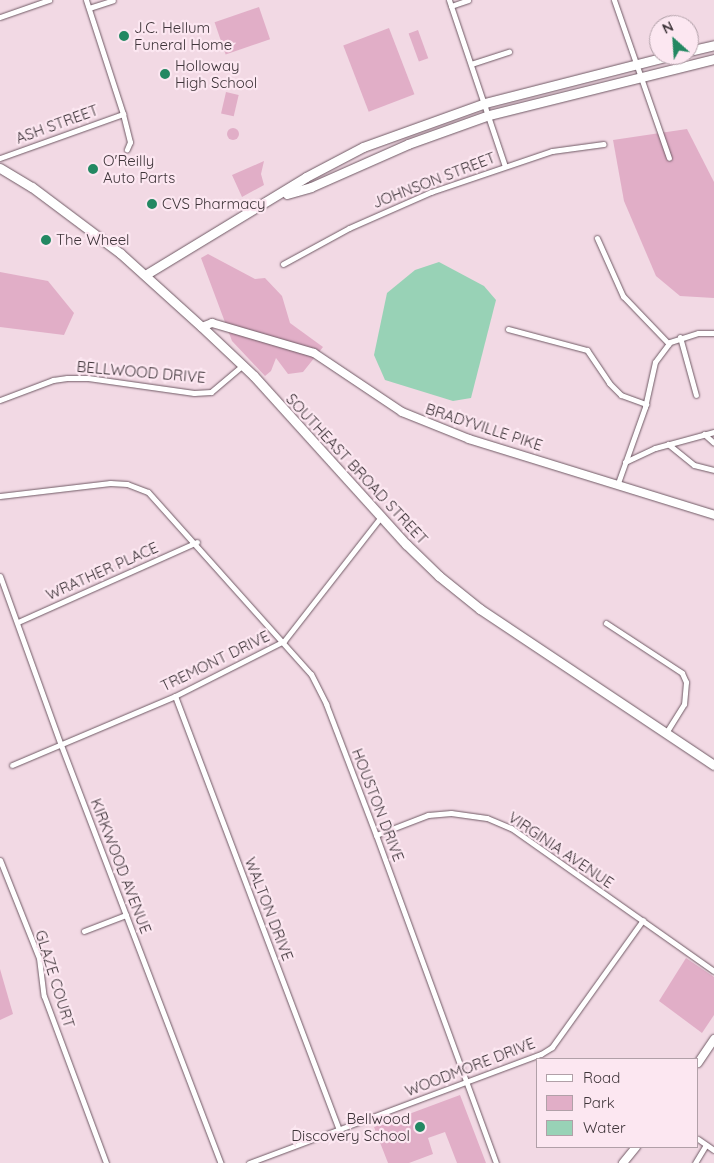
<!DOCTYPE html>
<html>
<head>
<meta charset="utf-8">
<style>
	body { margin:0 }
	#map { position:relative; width:714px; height:1163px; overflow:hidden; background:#f2d9e4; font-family:Quicksand,sans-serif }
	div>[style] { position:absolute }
	.green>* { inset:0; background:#e1aec7; transform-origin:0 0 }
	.round { border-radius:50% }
	.water>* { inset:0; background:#98d2b6 }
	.roads { filter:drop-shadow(0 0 1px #705a65) drop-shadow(0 0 1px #705a65) }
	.minor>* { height:5px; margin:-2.5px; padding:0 2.5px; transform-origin:2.5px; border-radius:2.5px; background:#fff }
	.secondary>* { height:8px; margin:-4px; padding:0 4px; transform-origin:4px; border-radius:4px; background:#fff }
	.primary>* { height:9px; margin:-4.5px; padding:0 4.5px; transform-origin:4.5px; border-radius:4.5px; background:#fff }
	.dots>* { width:14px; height:14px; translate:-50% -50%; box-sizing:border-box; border:2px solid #fce7f1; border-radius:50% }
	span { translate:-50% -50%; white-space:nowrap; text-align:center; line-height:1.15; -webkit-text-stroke:4.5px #fce7f1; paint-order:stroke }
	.poi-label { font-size:15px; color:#40363b }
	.left { translate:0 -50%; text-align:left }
	.right { translate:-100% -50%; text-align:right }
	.street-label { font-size:15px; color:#40363b }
	.legend { position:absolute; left:536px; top:1058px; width:162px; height:90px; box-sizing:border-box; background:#fce7f1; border:1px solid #b1a0a8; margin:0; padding:6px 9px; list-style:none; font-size:15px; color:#40363b }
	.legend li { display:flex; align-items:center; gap:10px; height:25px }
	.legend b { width:25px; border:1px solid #b1a0a8 }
	.north { position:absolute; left:649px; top:15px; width:50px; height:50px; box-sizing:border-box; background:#fce7f1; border:1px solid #b1a0a8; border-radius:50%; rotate:334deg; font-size:14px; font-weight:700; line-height:20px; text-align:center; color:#40363b }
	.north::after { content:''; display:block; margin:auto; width:18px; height:22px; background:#238862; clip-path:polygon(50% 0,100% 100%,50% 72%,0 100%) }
</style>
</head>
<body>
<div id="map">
	<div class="green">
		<i style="left:259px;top:7px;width:34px;height:47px;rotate:71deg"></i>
		<i style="left:389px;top:28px;width:71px;height:49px;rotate:69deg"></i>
		<i style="left:418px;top:30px;width:30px;height:10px;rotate:70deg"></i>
		<i style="left:226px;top:92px;width:13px;height:22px;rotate:13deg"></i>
		<i class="round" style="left:227px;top:128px;width:12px;height:12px"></i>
		<i style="clip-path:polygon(687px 129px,714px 182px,714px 298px,680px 296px,656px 276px,624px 201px,613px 140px)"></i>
		<i style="clip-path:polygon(264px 161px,261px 174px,264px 185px,242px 197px,232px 175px)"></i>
		<i style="clip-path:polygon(208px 254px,255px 279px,265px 278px,282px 296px,290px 323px,323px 347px,303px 372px,288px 374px,276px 358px,271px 371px,265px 376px,232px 341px,201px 258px)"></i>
		<i style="clip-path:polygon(0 272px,48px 281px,74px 313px,64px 335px,0 327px)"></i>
		<i style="clip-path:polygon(686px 958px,714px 977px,714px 1015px,702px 1033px,659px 1001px)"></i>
		<i style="clip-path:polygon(0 969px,13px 1014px,0 1020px)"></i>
		<i style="clip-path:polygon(460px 1095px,486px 1163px,457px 1163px,445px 1132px,428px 1138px,433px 1154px,409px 1163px,388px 1163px,374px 1127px)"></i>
	</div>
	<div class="water">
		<i style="clip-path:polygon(439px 262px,484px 286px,496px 300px,471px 398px,453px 401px,385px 380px,374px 355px,387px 293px,415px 270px)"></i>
	</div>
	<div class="roads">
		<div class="minor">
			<i style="left:86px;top:0;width:120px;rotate:72deg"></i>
			<i style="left:123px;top:114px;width:29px;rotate:76deg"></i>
			<i style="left:130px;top:142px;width:8px;rotate:113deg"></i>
			<i style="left:449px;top:0;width:175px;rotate:71.4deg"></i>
			<i style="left:614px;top:0;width:167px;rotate:70.8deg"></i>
			<i style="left:451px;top:6px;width:18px;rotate:-19deg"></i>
			<i style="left:89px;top:8px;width:25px;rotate:-18deg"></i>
			<i style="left:0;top:17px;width:52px;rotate:-19.1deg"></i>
			<i style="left:471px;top:64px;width:40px;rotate:-18deg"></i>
			<i style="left:0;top:158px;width:131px;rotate:-19.7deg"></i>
			<i style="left:597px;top:238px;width:64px;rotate:65.9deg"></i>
			<i style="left:623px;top:296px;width:66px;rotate:46.2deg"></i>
			<i style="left:283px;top:264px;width:75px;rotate:-28.6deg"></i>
			<i style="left:349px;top:228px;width:90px;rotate:-23.7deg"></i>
			<i style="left:431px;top:192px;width:128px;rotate:-18.7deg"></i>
			<i style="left:552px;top:151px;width:52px;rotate:-7.7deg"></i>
			<i style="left:508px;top:329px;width:82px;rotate:14.9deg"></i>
			<i style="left:587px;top:350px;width:40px;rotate:56deg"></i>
			<i style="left:609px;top:383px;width:17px;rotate:45deg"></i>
			<i style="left:621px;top:395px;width:27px;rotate:20deg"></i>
			<i style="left:680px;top:337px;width:60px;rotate:74.6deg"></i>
			<i style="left:0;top:400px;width:57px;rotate:-20.7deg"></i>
			<i style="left:53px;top:380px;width:14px;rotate:-8deg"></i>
			<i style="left:67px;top:378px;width:21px"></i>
			<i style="left:88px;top:378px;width:107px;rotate:8.1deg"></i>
			<i style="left:194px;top:393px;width:17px;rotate:-3deg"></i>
			<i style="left:211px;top:392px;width:42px;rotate:-40.2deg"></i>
			<i style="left:704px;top:434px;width:13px;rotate:42deg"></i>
			<i style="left:668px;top:444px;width:33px;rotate:39deg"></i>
			<i style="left:694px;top:465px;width:21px;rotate:14deg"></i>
			<i style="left:625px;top:462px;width:33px;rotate:-25deg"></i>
			<i style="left:655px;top:448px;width:61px;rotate:-15.2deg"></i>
			<i style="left:618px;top:483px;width:81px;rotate:-70.4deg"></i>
			<i style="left:645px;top:407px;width:46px;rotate:-77.5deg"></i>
			<i style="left:655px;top:362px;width:25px;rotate:-53deg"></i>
			<i style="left:670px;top:342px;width:29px;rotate:-18deg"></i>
			<i style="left:698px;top:333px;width:16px"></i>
			<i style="left:0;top:496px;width:111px;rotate:-6.7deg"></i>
			<i style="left:110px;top:483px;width:17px;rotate:3deg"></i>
			<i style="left:127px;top:484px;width:22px;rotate:21deg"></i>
			<i style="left:148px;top:492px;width:244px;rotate:48.2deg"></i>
			<i style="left:311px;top:674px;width:34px;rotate:63deg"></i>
			<i style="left:326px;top:704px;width:140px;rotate:69.1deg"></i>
			<i style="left:376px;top:835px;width:349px;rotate:69.9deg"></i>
			<i style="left:0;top:576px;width:180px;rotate:70.2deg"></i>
			<i style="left:61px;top:745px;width:448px;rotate:69.1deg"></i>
			<i style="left:18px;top:622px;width:196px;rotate:-24.1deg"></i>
			<i style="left:606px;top:623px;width:91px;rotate:33.3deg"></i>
			<i style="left:682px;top:673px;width:10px;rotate:66deg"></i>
			<i style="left:686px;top:682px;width:22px;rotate:95deg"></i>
			<i style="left:684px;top:704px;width:34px;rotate:122deg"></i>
			<i style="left:175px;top:696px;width:465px;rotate:69.3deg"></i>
			<i style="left:12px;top:765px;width:177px;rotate:-22.9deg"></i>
			<i style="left:175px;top:696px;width:122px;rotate:-26.8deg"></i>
			<i style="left:284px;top:641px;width:157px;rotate:-52deg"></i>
			<i style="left:376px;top:835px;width:56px;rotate:-21deg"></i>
			<i style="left:428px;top:815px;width:23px;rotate:-5deg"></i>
			<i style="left:451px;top:813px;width:36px;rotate:8deg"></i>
			<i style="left:487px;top:818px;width:26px;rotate:23deg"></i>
			<i style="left:511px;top:828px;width:248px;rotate:35.2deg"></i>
			<i style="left:0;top:860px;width:105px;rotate:68.3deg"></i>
			<i style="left:39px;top:958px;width:38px;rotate:83deg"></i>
			<i style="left:44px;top:996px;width:178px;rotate:69.6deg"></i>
			<i style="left:84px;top:931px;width:45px;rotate:-20.9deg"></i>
			<i style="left:698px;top:1139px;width:19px;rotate:35deg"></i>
			<i style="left:249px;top:1163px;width:312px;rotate:-20.5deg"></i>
			<i style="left:541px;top:1054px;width:13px;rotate:-32deg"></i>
			<i style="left:552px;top:1047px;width:156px;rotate:-54.4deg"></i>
			<i style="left:695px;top:1163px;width:21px;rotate:-59deg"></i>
		</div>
		<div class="secondary">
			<i style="left:202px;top:327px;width:11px;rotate:-22deg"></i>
			<i style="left:212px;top:323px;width:106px;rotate:16.4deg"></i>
			<i style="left:314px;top:353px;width:106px;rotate:33.8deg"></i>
			<i style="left:402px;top:412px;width:72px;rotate:21.9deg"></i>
			<i style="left:469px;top:439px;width:257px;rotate:17.2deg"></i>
			<i style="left:698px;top:1063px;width:29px;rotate:-56deg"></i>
			<i style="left:623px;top:1163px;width:21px;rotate:-51deg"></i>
		</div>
		<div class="primary">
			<i style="left:689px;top:51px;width:26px;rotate:-13deg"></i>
			<i style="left:0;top:168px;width:37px;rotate:31deg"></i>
			<i style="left:32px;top:187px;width:110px;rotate:36.9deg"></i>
			<i style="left:120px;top:253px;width:110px;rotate:42.1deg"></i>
			<i style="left:202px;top:327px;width:71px;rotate:43.3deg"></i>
			<i style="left:254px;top:376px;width:227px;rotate:47.9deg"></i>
			<i style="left:406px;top:544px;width:46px;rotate:44.1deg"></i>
			<i style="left:439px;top:576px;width:53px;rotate:38.8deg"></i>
			<i style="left:480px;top:609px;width:281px;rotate:33.7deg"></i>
			<i style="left:287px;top:194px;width:25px;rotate:-16deg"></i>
			<i style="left:311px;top:187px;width:106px;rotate:-23.9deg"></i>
			<i style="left:408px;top:144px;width:86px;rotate:-19.7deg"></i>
			<i style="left:489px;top:115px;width:232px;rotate:-14deg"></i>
			<i style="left:145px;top:275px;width:188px;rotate:-31.3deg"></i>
			<i style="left:306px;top:177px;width:64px;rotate:-27.8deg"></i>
			<i style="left:363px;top:147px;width:130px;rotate:-19.8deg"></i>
			<i style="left:485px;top:103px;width:194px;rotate:-14.3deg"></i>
		</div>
	</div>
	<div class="dots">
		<i style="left:124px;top:36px;background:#238862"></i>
		<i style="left:165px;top:74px;background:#238862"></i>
		<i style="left:93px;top:169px;background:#238862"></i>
		<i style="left:152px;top:204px;background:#238862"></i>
		<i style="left:46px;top:240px;background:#238862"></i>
		<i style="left:420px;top:1127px;background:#238862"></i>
	</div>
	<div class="poi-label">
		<span class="left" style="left:134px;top:36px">J.C. Hellum<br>Funeral Home</span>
		<span class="left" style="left:175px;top:74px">Holloway<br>High School</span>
		<span class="left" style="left:103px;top:169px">O'Reilly<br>Auto Parts</span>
		<span class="left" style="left:162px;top:204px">CVS Pharmacy</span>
		<span class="left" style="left:56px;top:240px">The Wheel</span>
		<span class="right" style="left:410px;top:1127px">Bellwood<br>Discovery School</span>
	</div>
	<div class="street-label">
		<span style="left:57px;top:124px;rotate:-20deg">ASH STREET</span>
		<span style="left:434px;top:180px;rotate:-21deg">JOHNSON STREET</span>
		<span style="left:141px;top:372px;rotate:5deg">BELLWOOD DRIVE</span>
		<span style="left:484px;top:427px;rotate:18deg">BRADYVILLE PIKE</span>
		<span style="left:357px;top:469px;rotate:47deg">SOUTHEAST BROAD STREET</span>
		<span style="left:102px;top:571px;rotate:-24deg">WRATHER PLACE</span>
		<span style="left:215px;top:661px;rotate:-26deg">TREMONT DRIVE</span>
		<span style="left:378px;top:805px;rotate:69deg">HOUSTON DRIVE</span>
		<span style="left:561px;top:850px;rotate:34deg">VIRGINIA AVENUE</span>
		<span style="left:121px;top:866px;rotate:69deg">KIRKWOOD AVENUE</span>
		<span style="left:269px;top:909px;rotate:69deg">WALTON DRIVE</span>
		<span style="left:55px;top:979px;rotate:73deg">GLAZE COURT</span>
		<span style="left:470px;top:1067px;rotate:-21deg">WOODMORE DRIVE</span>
	</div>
	<ul class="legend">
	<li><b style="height:6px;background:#fff"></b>Road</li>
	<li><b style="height:14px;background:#e1aec7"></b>Park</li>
	<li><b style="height:14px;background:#98d2b6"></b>Water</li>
	</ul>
	<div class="north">N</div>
</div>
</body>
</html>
